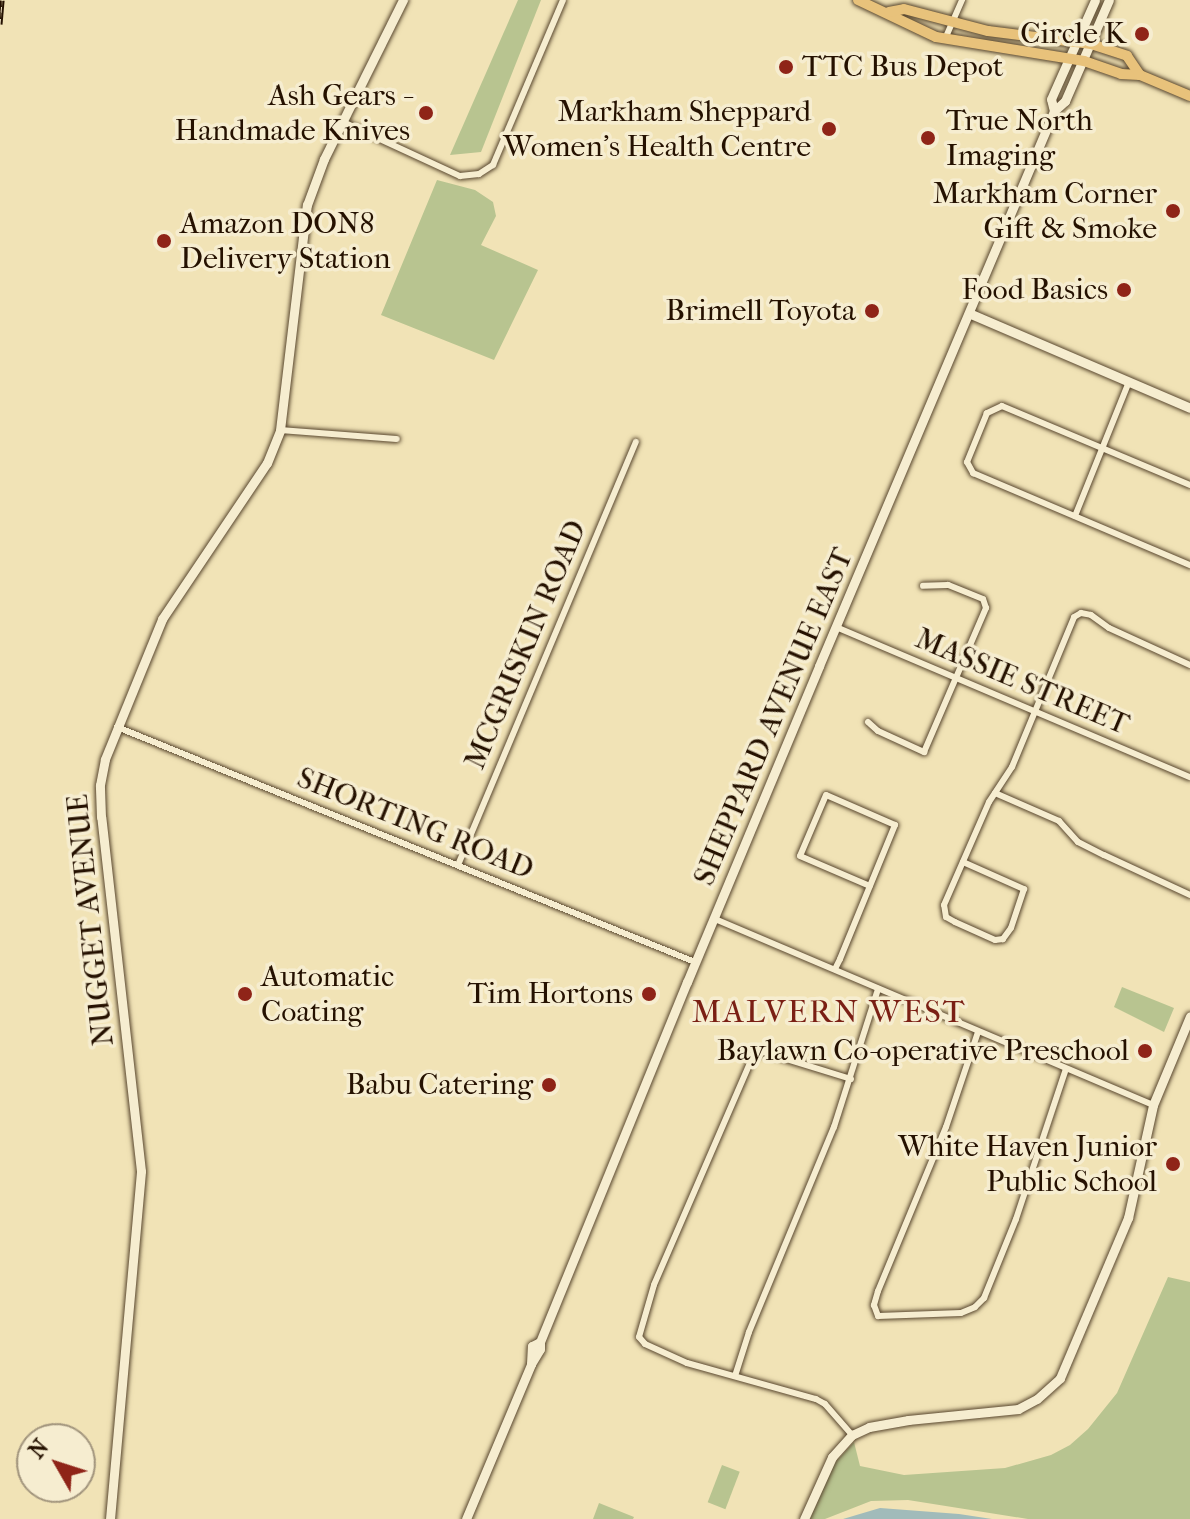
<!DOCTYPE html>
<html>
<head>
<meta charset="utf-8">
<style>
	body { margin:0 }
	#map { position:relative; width:1190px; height:1519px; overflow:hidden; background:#f1e3b6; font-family:"IM FELL French Canon",serif }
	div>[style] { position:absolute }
	.green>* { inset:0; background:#b8c490; transform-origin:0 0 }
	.water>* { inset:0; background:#a1bbba }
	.roads { filter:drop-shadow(0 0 2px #58462e) drop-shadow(0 0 2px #58462e) }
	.street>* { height:6px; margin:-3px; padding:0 3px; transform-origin:3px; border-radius:3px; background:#f6edd0 }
	.secondary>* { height:9px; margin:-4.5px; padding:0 4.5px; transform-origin:4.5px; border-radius:4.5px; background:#f6edd0 }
	.primary>* { height:10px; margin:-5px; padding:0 5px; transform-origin:5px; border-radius:5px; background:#e8c27b }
	.rail>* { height:5px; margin-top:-2.5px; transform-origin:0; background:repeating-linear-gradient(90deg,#f6edd0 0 6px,#251100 0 12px); box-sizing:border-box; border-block:2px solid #251100 }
	.dots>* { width:22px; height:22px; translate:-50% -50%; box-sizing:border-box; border:4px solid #f6edd0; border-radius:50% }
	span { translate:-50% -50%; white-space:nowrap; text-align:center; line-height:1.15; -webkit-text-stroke:7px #f6edd0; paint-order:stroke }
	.poi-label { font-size:30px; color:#251100 }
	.right { translate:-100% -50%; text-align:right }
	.left { translate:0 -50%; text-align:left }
	.street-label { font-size:30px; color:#251100 }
	.neighbourhood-label { font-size:32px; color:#7a1f14; letter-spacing:2px }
	.north { position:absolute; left:16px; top:1423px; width:80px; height:80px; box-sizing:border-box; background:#f6edd0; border:2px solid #a2957d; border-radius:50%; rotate:309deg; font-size:22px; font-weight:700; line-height:32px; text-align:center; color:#251100 }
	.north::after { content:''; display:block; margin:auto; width:28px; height:36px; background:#8f2418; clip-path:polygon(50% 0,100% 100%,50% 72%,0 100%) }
</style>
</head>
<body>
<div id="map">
	<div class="green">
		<i style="clip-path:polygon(518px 0,541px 0,481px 152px,450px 155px)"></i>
		<i style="clip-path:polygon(437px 180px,475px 190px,493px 202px,496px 216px,481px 245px,538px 270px,494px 360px,381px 315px)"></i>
		<i style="clip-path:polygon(1122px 987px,1174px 1008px,1164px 1032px,1114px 1007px)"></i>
		<i style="clip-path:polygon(1168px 1277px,1190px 1282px,1190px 1519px,1028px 1519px,908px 1500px,871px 1501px,825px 1519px,810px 1519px,834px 1464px,854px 1442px,860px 1466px,904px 1475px,1005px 1468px,1051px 1455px,1070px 1445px,1088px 1429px,1117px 1393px)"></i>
		<i style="left:722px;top:1465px;width:19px;height:40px;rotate:21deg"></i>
		<i style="clip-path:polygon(599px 1503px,634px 1517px,633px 1519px,593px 1519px)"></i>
	</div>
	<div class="water">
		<i style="clip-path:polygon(880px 1508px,959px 1514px,992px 1519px,843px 1519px)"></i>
	</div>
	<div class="roads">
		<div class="street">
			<i style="left:945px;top:39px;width:43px;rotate:-66.4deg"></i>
			<i style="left:343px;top:122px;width:129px;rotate:24.8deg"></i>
			<i style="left:460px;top:176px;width:19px;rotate:-6deg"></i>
			<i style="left:479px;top:174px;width:17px;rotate:-33deg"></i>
			<i style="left:493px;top:165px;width:179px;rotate:-67deg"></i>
			<i style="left:280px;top:430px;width:117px;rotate:4.4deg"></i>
			<i style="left:1190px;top:485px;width:204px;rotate:-157.2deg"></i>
			<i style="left:1002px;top:406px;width:17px;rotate:155deg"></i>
			<i style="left:987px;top:413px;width:53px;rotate:112.2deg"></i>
			<i style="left:967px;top:462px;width:13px;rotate:61deg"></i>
			<i style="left:973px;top:473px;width:236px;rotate:23deg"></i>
			<i style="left:1075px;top:516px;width:144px;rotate:-68.1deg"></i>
			<i style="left:836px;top:627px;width:384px;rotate:23deg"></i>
			<i style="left:868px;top:722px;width:13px;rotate:42deg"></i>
			<i style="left:878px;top:731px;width:51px;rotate:24.5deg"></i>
			<i style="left:924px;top:752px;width:157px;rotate:-66.7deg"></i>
			<i style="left:986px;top:608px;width:9px;rotate:-108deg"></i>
			<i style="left:983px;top:599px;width:38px;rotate:-158deg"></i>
			<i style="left:948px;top:585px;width:25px;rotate:178deg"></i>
			<i style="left:117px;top:727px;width:624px;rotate:22.13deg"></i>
			<i style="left:995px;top:793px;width:70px;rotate:23.6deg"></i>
			<i style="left:1059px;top:821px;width:28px;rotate:48deg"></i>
			<i style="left:1078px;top:842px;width:29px;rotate:27deg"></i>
			<i style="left:1104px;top:855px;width:95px;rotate:24.9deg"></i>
			<i style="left:963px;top:862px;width:67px;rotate:23.9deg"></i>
			<i style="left:1024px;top:889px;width:41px;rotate:108.4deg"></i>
			<i style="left:1011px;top:928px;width:14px;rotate:126deg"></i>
			<i style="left:1003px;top:939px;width:8px;rotate:173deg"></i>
			<i style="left:995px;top:940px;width:44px;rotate:-155.8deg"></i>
			<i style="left:955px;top:922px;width:10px;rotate:-151deg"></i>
			<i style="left:946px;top:917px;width:12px;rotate:-99deg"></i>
			<i style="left:944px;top:905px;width:112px;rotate:-66.4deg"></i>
			<i style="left:989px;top:802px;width:42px;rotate:-56.7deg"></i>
			<i style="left:1012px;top:767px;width:162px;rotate:-67.5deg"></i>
			<i style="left:1074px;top:617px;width:8px;rotate:-30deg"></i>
			<i style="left:1081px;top:613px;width:10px;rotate:11deg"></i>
			<i style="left:1091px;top:615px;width:22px;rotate:36deg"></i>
			<i style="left:1109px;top:628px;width:89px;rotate:24.6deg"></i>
			<i style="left:458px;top:865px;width:459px;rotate:-67.2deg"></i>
			<i style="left:715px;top:919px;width:476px;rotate:23deg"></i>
			<i style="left:835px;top:969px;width:11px;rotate:-63deg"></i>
			<i style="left:840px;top:959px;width:145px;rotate:-67.7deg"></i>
			<i style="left:895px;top:825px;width:75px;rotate:-156.5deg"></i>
			<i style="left:826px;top:795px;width:66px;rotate:113.1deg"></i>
			<i style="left:800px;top:856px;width:76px;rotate:23.2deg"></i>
			<i style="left:978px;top:1032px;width:100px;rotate:108.6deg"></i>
			<i style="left:946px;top:1127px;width:178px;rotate:112.5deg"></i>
			<i style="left:878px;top:1291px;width:15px;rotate:106deg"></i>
			<i style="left:874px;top:1305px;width:12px;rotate:70deg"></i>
			<i style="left:878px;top:1316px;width:83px;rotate:-2.1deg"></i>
			<i style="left:961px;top:1313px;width:15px;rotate:-23deg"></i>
			<i style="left:975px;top:1307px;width:13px;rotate:-45deg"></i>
			<i style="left:984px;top:1298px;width:85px;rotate:-67.9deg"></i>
			<i style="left:1016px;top:1219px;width:158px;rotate:-71.6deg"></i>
			<i style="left:851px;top:1079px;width:91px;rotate:-162.8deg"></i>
			<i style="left:764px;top:1052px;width:12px;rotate:160deg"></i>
			<i style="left:753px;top:1056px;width:249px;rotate:113.4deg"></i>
			<i style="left:654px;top:1285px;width:54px;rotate:106.1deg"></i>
			<i style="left:639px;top:1337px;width:9px;rotate:49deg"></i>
			<i style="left:645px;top:1344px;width:46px;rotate:24.3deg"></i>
			<i style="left:687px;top:1363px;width:134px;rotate:15.6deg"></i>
			<i style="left:816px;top:1399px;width:10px;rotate:29deg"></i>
			<i style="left:825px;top:1404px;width:41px;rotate:48.9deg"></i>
			<i style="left:735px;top:1376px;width:46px;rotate:-72.3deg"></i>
			<i style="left:749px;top:1332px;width:222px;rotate:-67.5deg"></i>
			<i style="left:834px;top:1127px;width:145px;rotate:-72.3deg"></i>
		</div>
		<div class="secondary">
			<i style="left:1054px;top:111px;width:12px;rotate:-104deg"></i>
			<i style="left:1051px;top:99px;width:108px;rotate:-66deg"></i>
			<i style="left:971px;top:314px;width:238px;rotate:23.2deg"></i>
			<i style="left:531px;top:1364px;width:18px;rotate:-87deg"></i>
			<i style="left:532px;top:1346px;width:9px;rotate:-27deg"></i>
			<i style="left:110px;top:1519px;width:349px;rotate:-84.9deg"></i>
			<i style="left:141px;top:1171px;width:356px;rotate:-96.4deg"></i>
			<i style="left:101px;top:817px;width:32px;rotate:-92deg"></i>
			<i style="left:100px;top:785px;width:26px;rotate:-79deg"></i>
			<i style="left:105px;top:759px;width:151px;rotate:-67.8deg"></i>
			<i style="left:162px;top:619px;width:188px;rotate:-56.1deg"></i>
			<i style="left:267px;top:463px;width:35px;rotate:-68deg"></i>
			<i style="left:280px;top:430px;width:227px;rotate:-83.2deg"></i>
			<i style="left:307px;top:205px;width:49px;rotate:-69.7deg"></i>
			<i style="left:324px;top:159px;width:178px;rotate:-63.6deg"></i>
			<i style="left:466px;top:1519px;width:168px;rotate:-67.2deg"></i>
			<i style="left:531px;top:1364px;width:17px;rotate:-59deg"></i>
			<i style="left:540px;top:1349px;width:7px;rotate:-90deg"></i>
			<i style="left:540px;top:1342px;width:389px;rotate:-67.8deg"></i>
			<i style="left:687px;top:982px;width:342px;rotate:-67.3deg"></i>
			<i style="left:819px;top:666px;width:603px;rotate:-67.05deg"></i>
			<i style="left:1054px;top:111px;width:15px;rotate:-42deg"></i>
			<i style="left:1065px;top:101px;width:110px;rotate:-66.5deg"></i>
			<i style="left:804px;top:1519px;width:68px;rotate:-65.7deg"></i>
			<i style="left:832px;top:1457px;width:30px;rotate:-48deg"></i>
			<i style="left:852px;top:1435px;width:19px;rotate:-25deg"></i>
			<i style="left:869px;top:1427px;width:40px;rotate:-10deg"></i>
			<i style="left:908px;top:1420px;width:111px;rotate:-5.7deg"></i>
			<i style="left:1018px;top:1409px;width:21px;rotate:-28deg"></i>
			<i style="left:1037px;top:1399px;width:31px;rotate:-42deg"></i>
			<i style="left:1060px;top:1378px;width:174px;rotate:-67deg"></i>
			<i style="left:1128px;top:1218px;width:116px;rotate:-77.5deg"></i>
			<i style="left:1153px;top:1105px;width:96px;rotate:-67.4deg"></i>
		</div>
		<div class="primary">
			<i style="left:858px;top:0;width:86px;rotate:25.4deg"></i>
			<i style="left:936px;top:37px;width:150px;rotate:9.2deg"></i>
			<i style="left:1084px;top:61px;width:39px;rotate:19deg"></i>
			<i style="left:1121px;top:74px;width:19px;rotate:3deg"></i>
			<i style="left:1140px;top:75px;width:54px;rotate:22.8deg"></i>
			<i style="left:889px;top:12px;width:15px;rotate:-11deg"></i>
			<i style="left:904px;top:9px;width:87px;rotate:14.7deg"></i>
			<i style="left:988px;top:31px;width:104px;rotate:7.2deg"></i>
			<i style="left:1091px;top:44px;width:38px;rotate:18deg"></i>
			<i style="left:1127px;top:56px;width:23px;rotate:56deg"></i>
		</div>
	</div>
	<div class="rail">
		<i style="left:0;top:24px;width:24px;rotate:-85deg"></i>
	</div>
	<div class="dots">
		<i style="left:1142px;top:34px;background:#8f2418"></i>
		<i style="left:786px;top:67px;background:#8f2418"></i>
		<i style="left:426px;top:113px;background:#8f2418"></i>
		<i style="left:829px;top:129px;background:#8f2418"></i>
		<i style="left:928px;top:138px;background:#8f2418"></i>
		<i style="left:1173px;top:211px;background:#8f2418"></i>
		<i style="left:164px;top:241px;background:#8f2418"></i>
		<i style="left:1124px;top:290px;background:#8f2418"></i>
		<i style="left:872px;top:311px;background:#8f2418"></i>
		<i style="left:245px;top:994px;background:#8f2418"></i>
		<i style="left:649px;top:994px;background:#8f2418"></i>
		<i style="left:1145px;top:1051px;background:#8f2418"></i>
		<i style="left:549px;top:1085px;background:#8f2418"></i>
		<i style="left:1173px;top:1164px;background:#8f2418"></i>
	</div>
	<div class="poi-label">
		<span class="right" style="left:1126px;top:34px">Circle K</span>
		<span class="left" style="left:802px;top:67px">TTC Bus Depot</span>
		<span class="right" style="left:410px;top:113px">Ash Gears -<br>Handmade Knives</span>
		<span class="right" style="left:811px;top:129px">Markham Sheppard<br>Women's Health Centre</span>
		<span class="left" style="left:946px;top:138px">True North<br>Imaging</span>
		<span class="right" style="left:1157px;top:211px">Markham Corner<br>Gift &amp; Smoke</span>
		<span class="left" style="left:180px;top:241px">Amazon DON8<br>Delivery Station</span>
		<span class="right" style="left:1108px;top:290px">Food Basics</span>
		<span class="right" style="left:856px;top:311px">Brimell Toyota</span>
		<span class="left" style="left:261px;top:994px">Automatic<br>Coating</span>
		<span class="right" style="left:633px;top:994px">Tim Hortons</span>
		<span class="right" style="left:1129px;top:1051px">Baylawn Co-operative Preschool</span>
		<span class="right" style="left:533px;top:1085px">Babu Catering</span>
		<span class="right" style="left:1157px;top:1164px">White Haven Junior<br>Public School</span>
	</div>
	<div class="street-label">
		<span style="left:526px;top:645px;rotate:-67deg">MCGRISKIN ROAD</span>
		<span style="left:1022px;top:682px;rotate:23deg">MASSIE STREET</span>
		<span style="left:774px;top:717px;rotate:-67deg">SHEPPARD AVENUE EAST</span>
		<span style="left:415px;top:824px;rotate:22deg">SHORTING ROAD</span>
		<span style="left:91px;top:920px;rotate:-96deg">NUGGET AVENUE</span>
	</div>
	<div class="neighbourhood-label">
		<span style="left:829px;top:1012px">MALVERN WEST</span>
	</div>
	<div class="north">N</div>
</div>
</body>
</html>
